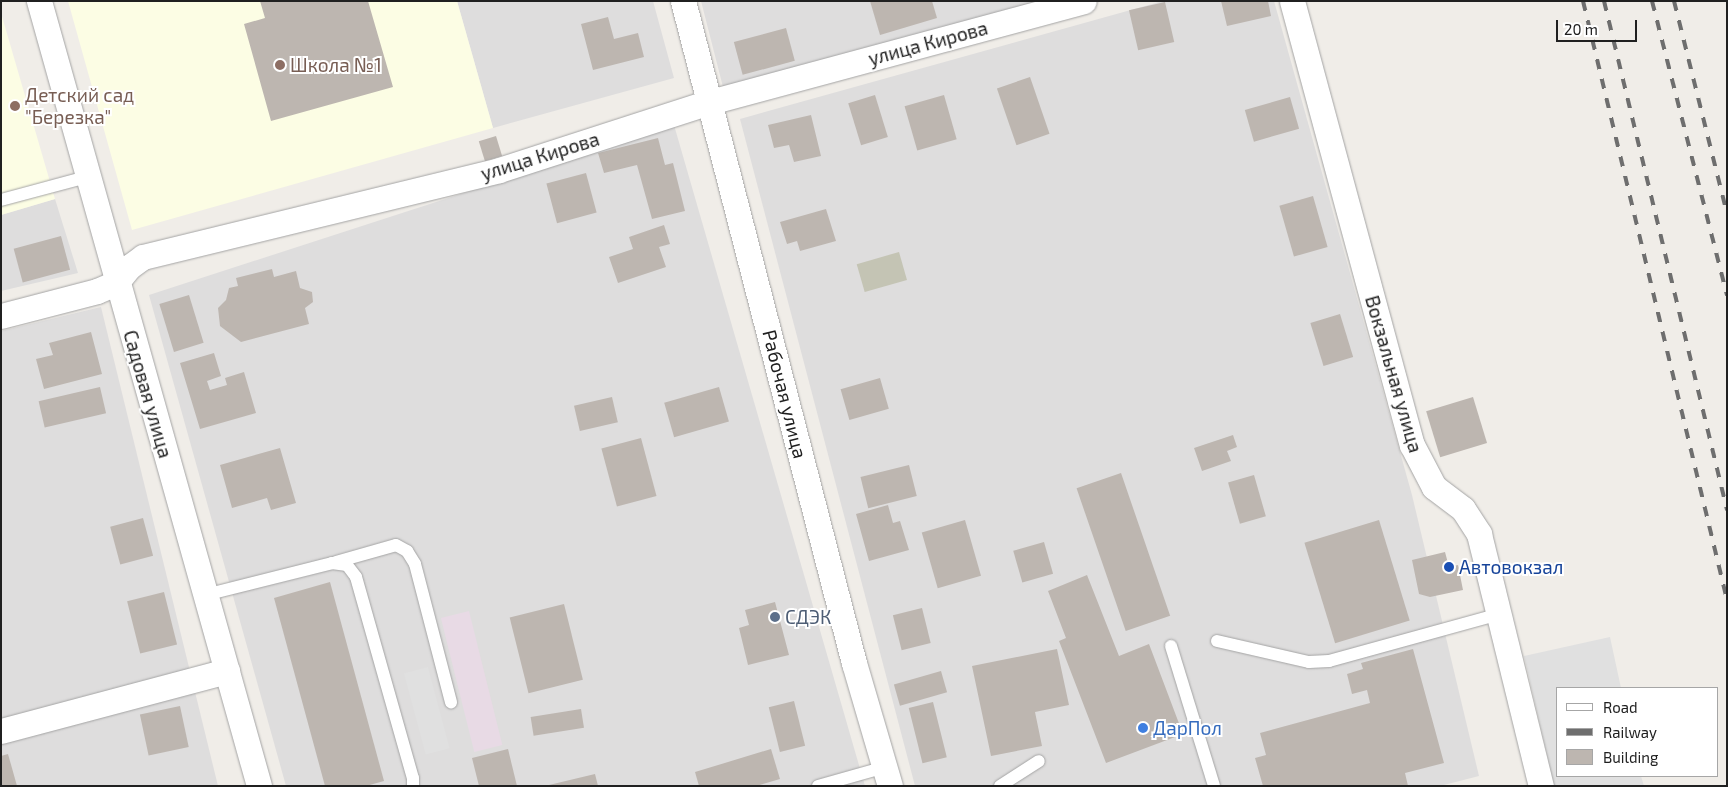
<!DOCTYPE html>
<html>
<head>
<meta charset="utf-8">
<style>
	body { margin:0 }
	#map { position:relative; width:1728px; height:787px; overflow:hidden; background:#f0ede8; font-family:"Exo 2",sans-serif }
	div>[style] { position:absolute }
	.residential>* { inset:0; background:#dedddd }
	.industrial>* { inset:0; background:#e8dae5; transform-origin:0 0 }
	.education>* { inset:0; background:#fcfde4 }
	.construction>* { inset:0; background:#c4c4b4; transform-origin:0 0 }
	.parking>* { inset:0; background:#e0e0e0; transform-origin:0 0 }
	.building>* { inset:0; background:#bdb6b0; transform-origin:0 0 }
	.roads { filter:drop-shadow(0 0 1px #a4a4a4) drop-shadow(0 0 1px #a4a4a4) }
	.service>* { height:12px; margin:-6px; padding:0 6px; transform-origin:6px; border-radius:6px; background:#fff }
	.minor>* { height:25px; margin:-12.5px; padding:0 12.5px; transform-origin:12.5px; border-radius:12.5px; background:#fff }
	.rail>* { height:4px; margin-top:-2px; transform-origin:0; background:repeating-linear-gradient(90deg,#6e6e6e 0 10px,transparent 0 20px) }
	.dots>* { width:14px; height:14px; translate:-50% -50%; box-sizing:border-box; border:2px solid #fff; border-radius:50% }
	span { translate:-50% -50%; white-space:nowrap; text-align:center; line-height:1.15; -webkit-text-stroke:4px #fff; paint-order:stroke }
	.street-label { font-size:19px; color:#202020 }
	.education-label { font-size:19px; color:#785e54 }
	.left { translate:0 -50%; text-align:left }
	.transit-label { font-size:19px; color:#164399 }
	.service-label { font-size:19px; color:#4e5e75 }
	.shop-label { font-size:19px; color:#366cbe }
	.frame { position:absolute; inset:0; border:2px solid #202020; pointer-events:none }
	.legend { position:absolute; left:1556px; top:687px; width:162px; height:90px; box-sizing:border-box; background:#fff; border:1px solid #a6a6a6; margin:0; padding:6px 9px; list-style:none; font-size:15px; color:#202020 }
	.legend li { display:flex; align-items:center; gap:10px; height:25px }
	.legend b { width:25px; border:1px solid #a6a6a6 }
	.scale { position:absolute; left:1556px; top:20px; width:81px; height:22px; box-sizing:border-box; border:2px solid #202020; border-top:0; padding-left:6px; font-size:15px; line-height:18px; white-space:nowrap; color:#202020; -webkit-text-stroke:4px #fff; paint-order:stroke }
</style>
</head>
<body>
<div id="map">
	<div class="residential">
		<i style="clip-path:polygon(457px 1px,653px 1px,674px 78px,493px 128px)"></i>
		<i style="clip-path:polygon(701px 1px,1044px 1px,724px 91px)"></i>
		<i style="clip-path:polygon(1163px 1px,1274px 1px,1412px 495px,1479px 776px,1440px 786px,915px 786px,740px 119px)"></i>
		<i style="clip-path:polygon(674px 125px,865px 786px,286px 786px,149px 295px)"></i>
		<i style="clip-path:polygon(55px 199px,78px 273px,1px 291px,1px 215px)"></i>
		<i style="clip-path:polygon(101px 307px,218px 786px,1px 786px,1px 331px)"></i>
	</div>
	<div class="industrial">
		<i style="left:469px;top:611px;width:138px;height:29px;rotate:76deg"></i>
	</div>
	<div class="education">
		<i style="clip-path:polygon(68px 1px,457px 1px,493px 128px,132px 230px)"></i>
		<i style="clip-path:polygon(1px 13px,55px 199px,1px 215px)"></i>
	</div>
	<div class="construction">
		<i style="left:899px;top:252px;width:29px;height:44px;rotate:74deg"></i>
	</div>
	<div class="parking">
		<i style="clip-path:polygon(1610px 637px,1621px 688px,1557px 688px,1557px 776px,1641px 776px,1644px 786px,1554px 786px,1524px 656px)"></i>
		<i style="left:428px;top:667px;width:84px;height:25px;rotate:75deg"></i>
	</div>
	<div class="building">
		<i style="clip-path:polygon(260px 1px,368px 1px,393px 87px,271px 121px,244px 24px,265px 18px)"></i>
		<i style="clip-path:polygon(870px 1px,932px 1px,937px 18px,880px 35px)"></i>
		<i style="clip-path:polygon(1221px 1px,1268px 1px,1271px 16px,1227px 26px)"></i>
		<i style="left:1165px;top:2px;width:41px;height:37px;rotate:77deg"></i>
		<i style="clip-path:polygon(608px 17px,614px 39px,638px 33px,644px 57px,593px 70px,581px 24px)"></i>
		<i style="left:786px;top:28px;width:34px;height:54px;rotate:75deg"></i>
		<i style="left:1030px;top:77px;width:60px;height:35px;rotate:71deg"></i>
		<i style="left:875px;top:95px;width:44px;height:28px;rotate:73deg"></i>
		<i style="left:944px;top:95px;width:46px;height:41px;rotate:74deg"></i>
		<i style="left:1290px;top:97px;width:33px;height:47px;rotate:74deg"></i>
		<i style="clip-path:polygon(811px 115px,821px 156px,794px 162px,789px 145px,774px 148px,768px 125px)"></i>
		<i style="left:496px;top:136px;width:21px;height:18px;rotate:73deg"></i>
		<i style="clip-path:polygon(658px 138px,665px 165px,673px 163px,685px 211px,652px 219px,637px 165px,604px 173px,598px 153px)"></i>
		<i style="left:586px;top:173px;width:41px;height:41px;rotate:75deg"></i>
		<i style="left:1313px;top:196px;width:53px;height:35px;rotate:74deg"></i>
		<i style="clip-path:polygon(826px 209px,836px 241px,800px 251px,797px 241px,787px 244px,780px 222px)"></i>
		<i style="clip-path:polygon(664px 225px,670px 244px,659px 247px,666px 267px,618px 283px,609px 257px,633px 249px,629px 237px)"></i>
		<i style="left:61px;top:236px;width:35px;height:49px;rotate:75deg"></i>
		<i style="clip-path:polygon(272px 269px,274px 277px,296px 271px,300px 288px,312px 292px,313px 302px,305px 308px,309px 324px,241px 342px,220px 326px,218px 308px,226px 300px,229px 288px,238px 286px,236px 278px)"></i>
		<i style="left:189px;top:295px;width:50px;height:31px;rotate:73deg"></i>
		<i style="left:1340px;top:314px;width:45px;height:31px;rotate:73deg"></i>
		<i style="clip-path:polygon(91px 332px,102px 374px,44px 389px,36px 359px,53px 355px,49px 343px)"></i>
		<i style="clip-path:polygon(214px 353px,221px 376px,207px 381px,210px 390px,227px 385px,225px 378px,244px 372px,256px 413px,200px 429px,180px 363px)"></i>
		<i style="left:880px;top:378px;width:32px;height:41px;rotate:74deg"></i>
		<i style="left:100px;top:387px;width:27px;height:63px;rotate:77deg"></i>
		<i style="left:719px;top:387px;width:36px;height:57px;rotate:74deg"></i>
		<i style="left:612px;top:397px;width:26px;height:39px;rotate:77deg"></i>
		<i style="left:1473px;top:397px;width:48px;height:49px;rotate:73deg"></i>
		<i style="clip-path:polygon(1233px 435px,1237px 447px,1227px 451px,1231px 461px,1202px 471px,1194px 448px)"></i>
		<i style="left:641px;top:438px;width:60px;height:41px;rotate:75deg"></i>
		<i style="clip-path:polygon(280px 448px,296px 503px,271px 510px,267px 498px,232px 508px,220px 465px)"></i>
		<i style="left:909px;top:465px;width:32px;height:50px;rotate:76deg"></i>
		<i style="left:1121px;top:473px;width:151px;height:47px;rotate:71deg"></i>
		<i style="left:1254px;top:475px;width:43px;height:27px;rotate:74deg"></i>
		<i style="clip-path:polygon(888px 505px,893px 523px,900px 521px,909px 550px,869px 561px,856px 514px)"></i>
		<i style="left:143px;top:518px;width:39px;height:34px;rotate:75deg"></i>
		<i style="left:965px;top:520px;width:58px;height:45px;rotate:74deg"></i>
		<i style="left:1379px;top:520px;width:105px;height:78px;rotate:73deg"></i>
		<i style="left:1044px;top:542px;width:33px;height:32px;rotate:74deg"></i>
		<i style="clip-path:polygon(1445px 552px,1449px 567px,1458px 565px,1463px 590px,1430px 597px,1419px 594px,1412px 560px)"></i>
		<i style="clip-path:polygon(1087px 575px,1119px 656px,1149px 644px,1183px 734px,1106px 763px,1059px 641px,1066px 638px,1048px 591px)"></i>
		<i style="clip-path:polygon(330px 582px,384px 781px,366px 786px,325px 786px,274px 598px)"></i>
		<i style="left:164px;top:592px;width:54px;height:38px;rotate:76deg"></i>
		<i style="clip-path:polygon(775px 602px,789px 655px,748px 665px,739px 628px,749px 625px,745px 610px)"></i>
		<i style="left:564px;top:604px;width:78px;height:56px;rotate:76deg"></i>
		<i style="left:922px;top:608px;width:36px;height:30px;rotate:76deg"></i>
		<i style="clip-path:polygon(1057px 649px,1069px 705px,1035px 712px,1042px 746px,991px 756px,972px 666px)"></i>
		<i style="clip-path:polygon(1413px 649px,1444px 763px,1405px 773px,1408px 786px,1263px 786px,1255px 758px,1266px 755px,1260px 733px,1370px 703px,1367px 690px,1352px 694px,1347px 674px,1363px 669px,1361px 663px)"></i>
		<i style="left:941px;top:671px;width:22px;height:49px;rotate:74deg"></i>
		<i style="left:794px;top:701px;width:46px;height:26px;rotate:76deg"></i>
		<i style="left:933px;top:702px;width:57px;height:25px;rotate:76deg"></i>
		<i style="left:180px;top:706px;width:42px;height:41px;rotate:78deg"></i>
		<i style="left:581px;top:709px;width:19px;height:51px;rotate:81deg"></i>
		<i style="clip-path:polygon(508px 749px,517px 786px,479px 786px,472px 758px)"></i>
		<i style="clip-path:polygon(771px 749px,780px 779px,756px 786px,699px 786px,695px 772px)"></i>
		<i style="clip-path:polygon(8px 754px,17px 786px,1px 786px,1px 756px)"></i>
		<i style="clip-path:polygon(595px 774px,598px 786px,549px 786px,549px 785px)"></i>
	</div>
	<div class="roads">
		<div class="service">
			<i style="left:1px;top:200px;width:89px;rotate:-15deg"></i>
			<i style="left:336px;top:562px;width:62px;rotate:-15.8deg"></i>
			<i style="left:396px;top:545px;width:13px;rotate:29deg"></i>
			<i style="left:407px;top:551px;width:15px;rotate:58deg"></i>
			<i style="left:415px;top:564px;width:143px;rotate:75.4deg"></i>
			<i style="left:205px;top:595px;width:131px;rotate:-14.1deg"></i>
			<i style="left:332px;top:563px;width:15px;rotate:8deg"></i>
			<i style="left:347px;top:565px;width:15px;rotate:53deg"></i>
			<i style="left:356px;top:577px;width:209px;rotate:74.2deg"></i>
			<i style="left:413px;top:778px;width:8px;rotate:90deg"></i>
			<i style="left:1217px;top:641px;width:94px;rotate:12.9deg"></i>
			<i style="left:1309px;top:662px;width:20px;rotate:-3deg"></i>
			<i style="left:1329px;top:661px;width:177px;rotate:-15.4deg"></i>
			<i style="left:1171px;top:646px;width:146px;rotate:72.9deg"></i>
			<i style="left:818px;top:786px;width:70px;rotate:-15.8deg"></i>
			<i style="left:1000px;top:786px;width:46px;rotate:-32.7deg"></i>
		</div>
		<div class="minor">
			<i style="left:39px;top:1px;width:815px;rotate:74.34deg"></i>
			<i style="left:683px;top:1px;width:684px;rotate:75.52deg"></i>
			<i style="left:854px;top:663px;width:128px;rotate:73.7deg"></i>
			<i style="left:1292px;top:1px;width:460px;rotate:74.9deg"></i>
			<i style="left:1412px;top:445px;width:47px;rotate:62.4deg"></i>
			<i style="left:1434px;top:487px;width:36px;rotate:37deg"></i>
			<i style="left:1463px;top:509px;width:30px;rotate:57deg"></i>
			<i style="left:1479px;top:534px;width:260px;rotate:76.2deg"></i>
			<i style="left:1px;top:316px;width:99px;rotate:-14.6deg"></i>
			<i style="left:97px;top:291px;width:21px;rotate:-23deg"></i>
			<i style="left:116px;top:283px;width:21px;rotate:-51deg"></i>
			<i style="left:129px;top:267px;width:17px;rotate:-36deg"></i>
			<i style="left:143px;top:257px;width:366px;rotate:-13.7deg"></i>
			<i style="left:499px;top:170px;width:222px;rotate:-17.9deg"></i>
			<i style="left:710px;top:102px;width:387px;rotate:-15.1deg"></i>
			<i style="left:1px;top:731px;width:234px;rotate:-14.9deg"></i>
		</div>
	</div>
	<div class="rail">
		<i style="left:1583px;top:1px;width:616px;rotate:76.48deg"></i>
		<i style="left:1604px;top:1px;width:524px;rotate:76.41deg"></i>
		<i style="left:1652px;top:1px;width:304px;rotate:75.7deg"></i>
		<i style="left:1674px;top:1px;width:219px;rotate:76deg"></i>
	</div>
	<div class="dots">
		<i style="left:280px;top:65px;background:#8d6e63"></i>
		<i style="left:15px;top:106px;background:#8d6e63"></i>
		<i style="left:1449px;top:567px;background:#1a4fb4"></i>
		<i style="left:775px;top:617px;background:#5c6f8a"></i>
		<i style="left:1143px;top:728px;background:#3f7fe0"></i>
	</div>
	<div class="street-label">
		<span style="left:928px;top:43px;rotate:-15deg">улица Кирова</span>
		<span style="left:540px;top:156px;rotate:-17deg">улица Кирова</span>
		<span style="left:1394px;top:374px;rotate:74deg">Вокзальная улица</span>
		<span style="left:148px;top:394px;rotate:74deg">Садовая улица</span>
		<span style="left:785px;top:394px;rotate:76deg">Рабочая улица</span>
	</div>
	<div class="education-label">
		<span class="left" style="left:290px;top:65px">Школа №1</span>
		<span class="left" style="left:25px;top:106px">Детский сад<br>"Березка"</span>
	</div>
	<div class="transit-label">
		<span class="left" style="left:1459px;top:567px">Автовокзал</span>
	</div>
	<div class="service-label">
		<span class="left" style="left:785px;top:617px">СДЭК</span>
	</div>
	<div class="shop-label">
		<span class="left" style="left:1153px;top:728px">ДарПол</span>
	</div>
	<div class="frame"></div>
	<ul class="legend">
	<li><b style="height:6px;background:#fff"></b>Road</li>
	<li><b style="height:6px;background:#6e6e6e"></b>Railway</li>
	<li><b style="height:14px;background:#bdb6b0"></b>Building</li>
	</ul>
	<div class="scale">20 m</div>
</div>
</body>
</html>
